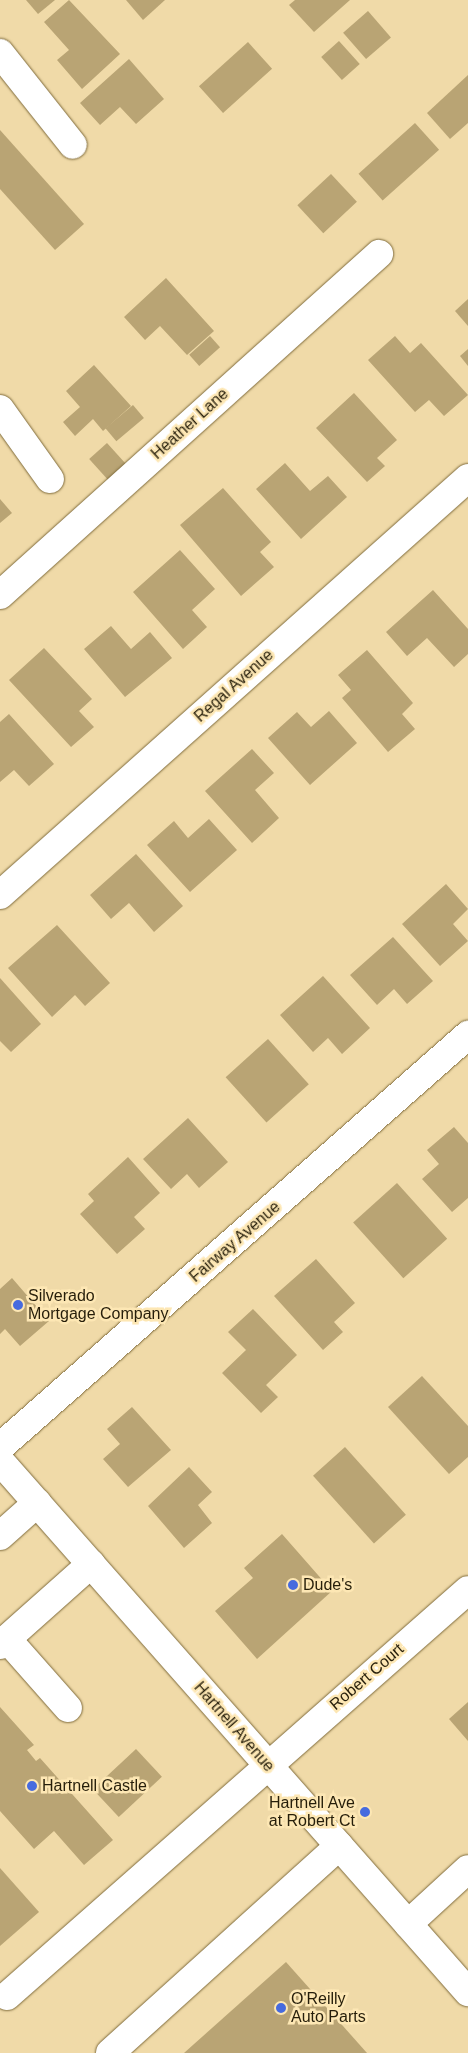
<!DOCTYPE html>
<html>
<head>
<meta charset="utf-8">
<style>
	body { margin:0 }
	#map { position:relative; width:468px; height:2053px; overflow:hidden; background:#f0daa8; font-family:Arial,sans-serif }
	div>[style] { position:absolute }
	.building>* { inset:0; background:#b9a474; transform-origin:0 0 }
	.roads { filter:drop-shadow(0 0 1px #7f6b3c) drop-shadow(0 0 1px #7f6b3c) }
	.minor>* { height:28px; margin:-14px; padding:0 14px; transform-origin:14px; border-radius:14px; background:#fff }
	.major>* { height:28px; margin:-14px; padding:0 14px; transform-origin:14px; border-radius:14px; background:#fff }
	.dots>* { width:14px; height:14px; translate:-50% -50%; box-sizing:border-box; border:2px solid #fde7b4; border-radius:50% }
	span { translate:-50% -50%; white-space:nowrap; text-align:center; line-height:1.15; -webkit-text-stroke:5px #fde7b4; paint-order:stroke }
	.street-label { font-size:16px; color:#261e0a }
	.poi-label { font-size:16px; color:#261e0a }
	.left { translate:0 -50%; text-align:left }
	.right { translate:-100% -50%; text-align:right }
</style>
</head>
<body>
<div id="map">
	<div class="building">
		<i style="clip-path:polygon(26px 0,55px 0,38px 14px)"></i>
		<i style="clip-path:polygon(69px 0,120px 54px,82px 89px,57px 60px,69px 50px,44px 22px)"></i>
		<i style="clip-path:polygon(126px 0,165px 0,143px 20px)"></i>
		<i style="clip-path:polygon(295px 0,350px 0,314px 32px,289px 5px)"></i>
		<i style="left:368px;top:11px;width:35px;height:33px;rotate:49deg"></i>
		<i style="left:339px;top:41px;width:31px;height:24px;rotate:48deg"></i>
		<i style="left:248px;top:42px;width:36px;height:66px;rotate:48deg"></i>
		<i style="clip-path:polygon(129px 59px,164px 99px,136px 124px,120px 107px,100px 125px,80px 103px)"></i>
		<i style="clip-path:polygon(468px 75px,468px 123px,450px 139px,427px 113px)"></i>
		<i style="left:415px;top:123px;width:36px;height:76px;rotate:48deg"></i>
		<i style="clip-path:polygon(0 130px,84px 224px,55px 250px,0 189px)"></i>
		<i style="left:331px;top:174px;width:38px;height:46px;rotate:47deg"></i>
		<i style="clip-path:polygon(166px 278px,214px 331px,187px 355px,160px 326px,145px 340px,124px 317px)"></i>
		<i style="clip-path:polygon(468px 299px,468px 326px,455px 311px)"></i>
		<i style="left:210px;top:336px;width:15px;height:28px;rotate:48deg"></i>
		<i style="clip-path:polygon(395px 336px,410px 353px,421px 343px,468px 395px,444px 416px,429px 400px,415px 412px,368px 360px)"></i>
		<i style="clip-path:polygon(468px 349px,468px 366px,460px 356px)"></i>
		<i style="clip-path:polygon(94px 365px,131px 406px,103px 431px,93px 419px,75px 436px,63px 422px,80px 407px,66px 391px)"></i>
		<i style="clip-path:polygon(354px 393px,397px 440px,377px 458px,385px 466px,367px 482px,316px 428px)"></i>
		<i style="left:133px;top:405px;width:17px;height:36px;rotate:50deg"></i>
		<i style="left:107px;top:443px;width:28px;height:24px;rotate:48deg"></i>
		<i style="clip-path:polygon(285px 463px,310px 491px,328px 476px,347px 497px,301px 539px,256px 489px)"></i>
		<i style="clip-path:polygon(223px 488px,271px 542px,260px 552px,274px 567px,241px 596px,180px 525px)"></i>
		<i style="clip-path:polygon(0 499px,12px 513px,0 523px)"></i>
		<i style="clip-path:polygon(180px 550px,215px 589px,192px 610px,207px 627px,183px 649px,133px 592px)"></i>
		<i style="clip-path:polygon(433px 590px,468px 629px,468px 654px,454px 667px,427px 638px,407px 656px,386px 632px)"></i>
		<i style="clip-path:polygon(111px 626px,131px 649px,150px 632px,172px 658px,125px 697px,84px 649px)"></i>
		<i style="clip-path:polygon(44px 648px,92px 699px,79px 711px,94px 727px,71px 747px,9px 680px)"></i>
		<i style="clip-path:polygon(367px 650px,413px 703px,402px 714px,415px 729px,388px 752px,342px 698px,351px 690px,338px 675px)"></i>
		<i style="clip-path:polygon(329px 711px,357px 743px,310px 785px,268px 738px,297px 712px,311px 727px)"></i>
		<i style="clip-path:polygon(9px 714px,54px 764px,29px 786px,14px 770px,0 782px,0 722px)"></i>
		<i style="clip-path:polygon(252px 749px,274px 773px,255px 790px,279px 818px,252px 843px,205px 791px)"></i>
		<i style="clip-path:polygon(209px 819px,237px 850px,190px 892px,147px 845px,174px 821px,188px 838px)"></i>
		<i style="clip-path:polygon(136px 854px,183px 906px,154px 932px,129px 903px,111px 919px,90px 895px)"></i>
		<i style="clip-path:polygon(446px 884px,468px 909px,453px 924px,468px 941px,440px 966px,402px 924px)"></i>
		<i style="clip-path:polygon(57px 925px,110px 983px,85px 1006px,75px 995px,52px 1017px,8px 968px)"></i>
		<i style="clip-path:polygon(393px 937px,433px 981px,407px 1004px,394px 989px,377px 1005px,350px 975px)"></i>
		<i style="clip-path:polygon(323px 976px,370px 1028px,342px 1054px,328px 1038px,313px 1052px,280px 1015px)"></i>
		<i style="clip-path:polygon(0 978px,41px 1024px,11px 1052px,0 1041px)"></i>
		<i style="left:268px;top:1039px;width:61px;height:57px;rotate:48deg"></i>
		<i style="clip-path:polygon(188px 1118px,228px 1162px,199px 1188px,187px 1174px,171px 1189px,143px 1159px)"></i>
		<i style="clip-path:polygon(454px 1127px,468px 1143px,468px 1198px,452px 1212px,422px 1179px,439px 1164px,427px 1150px)"></i>
		<i style="clip-path:polygon(128px 1157px,160px 1193px,134px 1217px,145px 1229px,117px 1254px,80px 1214px,94px 1201px,88px 1194px)"></i>
		<i style="left:397px;top:1183px;width:75px;height:59px;rotate:48deg"></i>
		<i style="clip-path:polygon(316px 1259px,355px 1303px,334px 1322px,343px 1332px,323px 1350px,274px 1296px)"></i>
		<i style="clip-path:polygon(12px 1278px,49px 1321px,20px 1346px,5px 1329px,0 1334px,0 1289px)"></i>
		<i style="clip-path:polygon(253px 1309px,297px 1355px,266px 1385px,278px 1397px,261px 1413px,222px 1373px,246px 1350px,228px 1332px)"></i>
		<i style="clip-path:polygon(422px 1376px,468px 1426px,468px 1457px,449px 1474px,388px 1407px)"></i>
		<i style="clip-path:polygon(132px 1407px,171px 1450px,128px 1487px,103px 1459px,120px 1444px,107px 1429px)"></i>
		<i style="left:345px;top:1447px;width:91px;height:43px;rotate:48deg"></i>
		<i style="clip-path:polygon(189px 1467px,212px 1492px,198px 1505px,212px 1523px,184px 1548px,148px 1506px)"></i>
		<i style="clip-path:polygon(282px 1534px,332px 1591px,257px 1659px,215px 1611px,253px 1578px,244px 1568px)"></i>
		<i style="clip-path:polygon(468px 1702px,468px 1741px,449px 1719px)"></i>
		<i style="clip-path:polygon(0 1707px,34px 1745px,27px 1750px,36px 1761px,40px 1758px,113px 1840px,84px 1865px,54px 1831px,34px 1849px,0 1811px)"></i>
		<i style="left:136px;top:1749px;width:38px;height:59px;rotate:47deg"></i>
		<i style="clip-path:polygon(0 1868px,39px 1912px,0 1946px)"></i>
		<i style="clip-path:polygon(286px 1962px,367px 2053px,184px 2053px)"></i>
	</div>
	<div class="roads">
		<div class="minor">
			<i style="left:0;top:53px;width:117px;rotate:51.6deg"></i>
			<i style="left:0;top:409px;width:86px;rotate:54.5deg"></i>
			<i style="left:0;top:595px;width:510px;rotate:-41.98deg"></i>
			<i style="left:0;top:895px;width:627px;rotate:-41.7deg"></i>
			<i style="left:0;top:1447px;width:624px;rotate:-41.36deg"></i>
			<i style="left:0;top:1536px;width:50px;rotate:-41.7deg"></i>
			<i style="left:7px;top:1639px;width:92px;rotate:48.5deg"></i>
			<i style="left:0;top:1645px;width:122px;rotate:-41.7deg"></i>
			<i style="left:408px;top:1924px;width:81px;rotate:-42.5deg"></i>
			<i style="left:7px;top:1996px;width:614px;rotate:-41.37deg"></i>
			<i style="left:110px;top:2053px;width:309px;rotate:-42.1deg"></i>
		</div>
		<div class="major">
			<i style="left:0;top:1461px;width:708px;rotate:48.61deg"></i>
		</div>
	</div>
	<div class="dots">
		<i style="left:18px;top:1305px;background:#476bde"></i>
		<i style="left:293px;top:1585px;background:#476bde"></i>
		<i style="left:32px;top:1786px;background:#476bde"></i>
		<i style="left:365px;top:1812px;background:#476bde"></i>
		<i style="left:281px;top:2008px;background:#476bde"></i>
	</div>
	<div class="street-label">
		<span style="left:190px;top:424px;rotate:-42deg">Heather Lane</span>
		<span style="left:234px;top:686px;rotate:-42deg">Regal Avenue</span>
		<span style="left:235px;top:1242px;rotate:-41deg">Fairway Avenue</span>
		<span style="left:367px;top:1677px;rotate:-41deg">Robert Court</span>
		<span style="left:234px;top:1727px;rotate:49deg">Hartnell Avenue</span>
	</div>
	<div class="poi-label">
		<span class="left" style="left:28px;top:1305px">Silverado<br>Mortgage Company</span>
		<span class="left" style="left:303px;top:1585px">Dude's</span>
		<span class="left" style="left:42px;top:1786px">Hartnell Castle</span>
		<span class="right" style="left:355px;top:1812px">Hartnell Ave<br>at Robert Ct</span>
		<span class="left" style="left:291px;top:2008px">O'Reilly<br>Auto Parts</span>
	</div>
</div>
</body>
</html>
